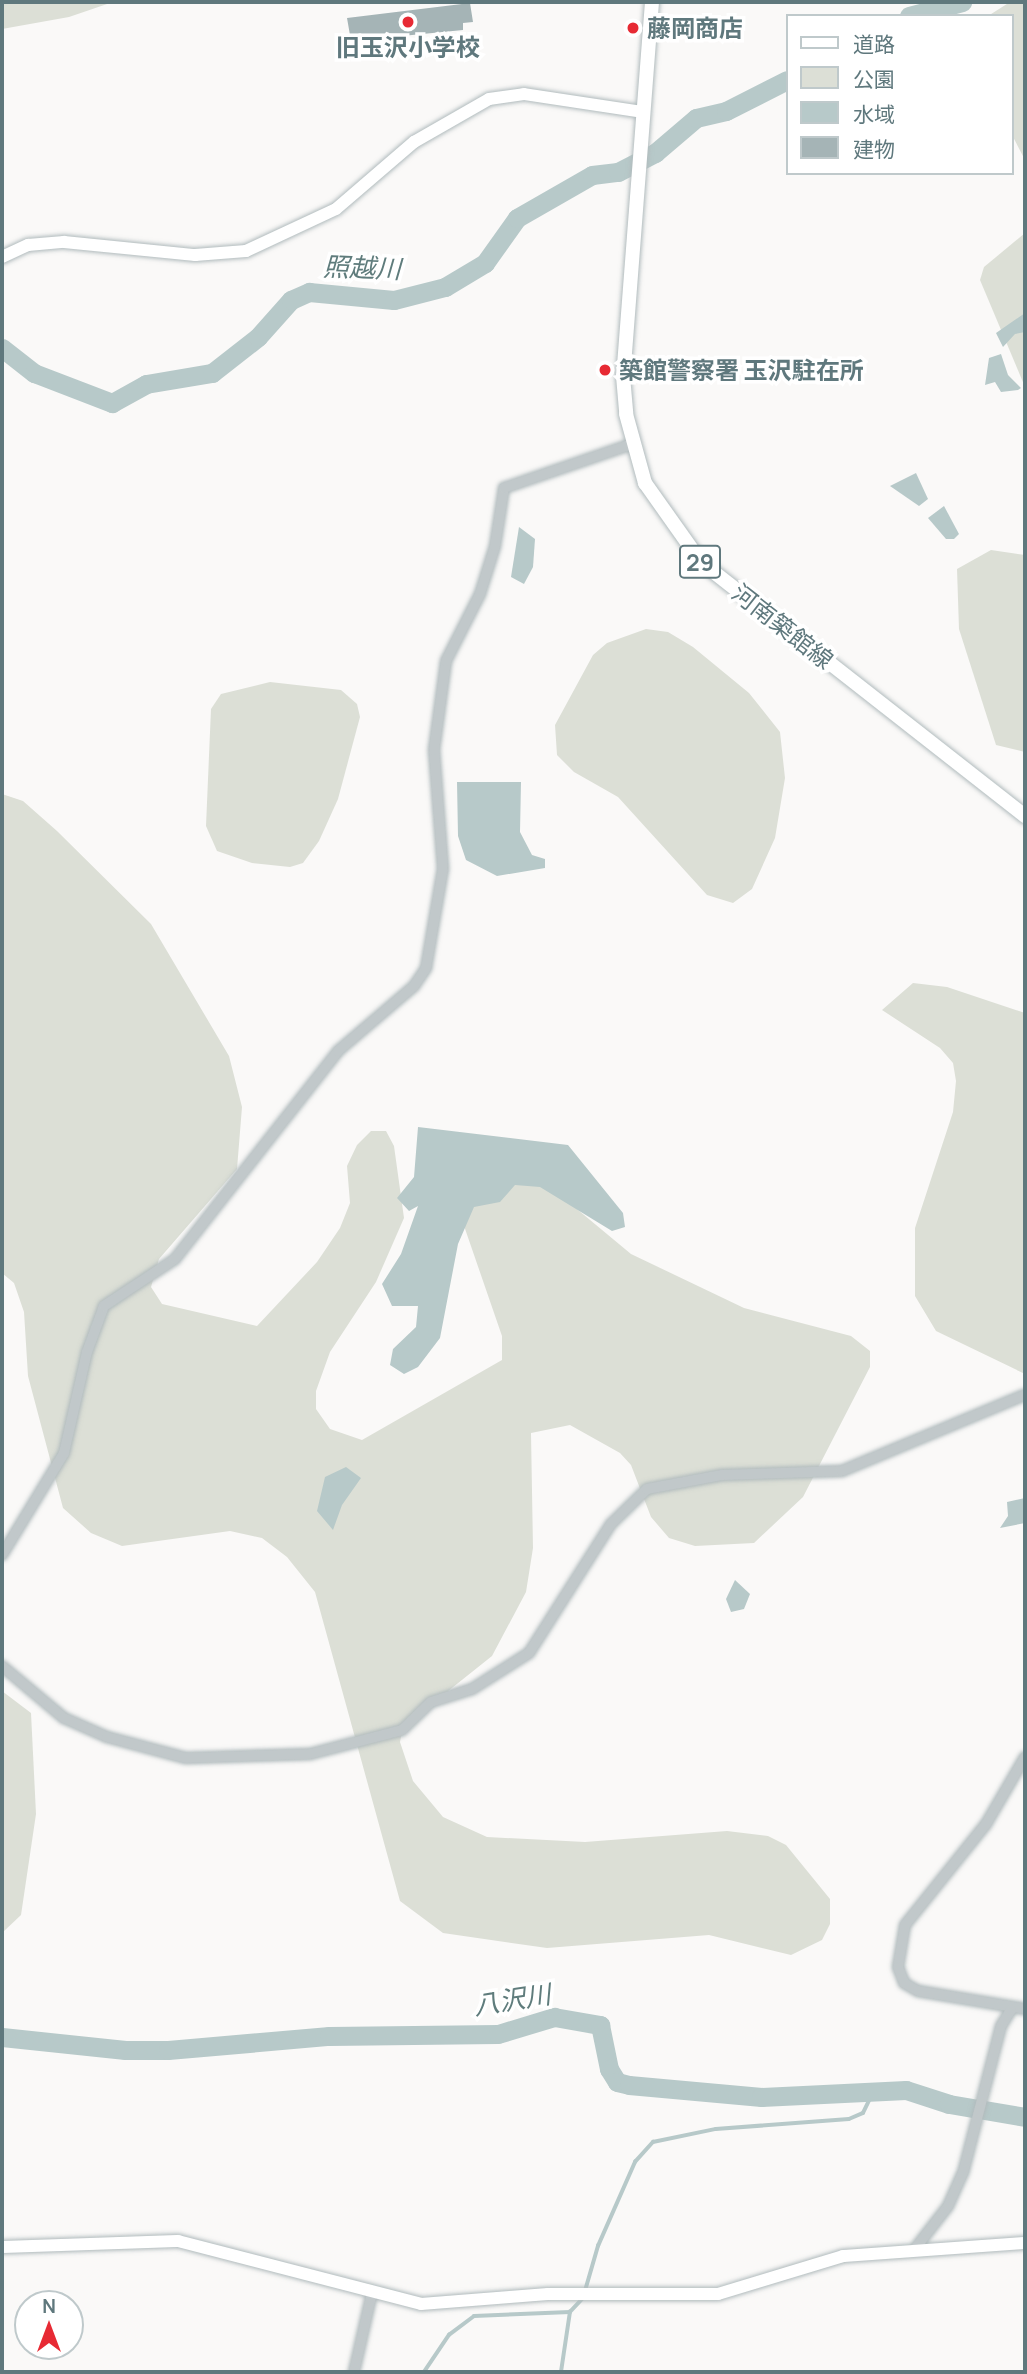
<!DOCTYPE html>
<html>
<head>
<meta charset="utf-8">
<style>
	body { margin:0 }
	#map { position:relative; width:1027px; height:2374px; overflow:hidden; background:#faf9f8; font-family:Manrope,"Noto Sans JP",sans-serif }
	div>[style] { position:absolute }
	.green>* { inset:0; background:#dcdfd6 }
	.water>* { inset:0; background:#b7c9c9 }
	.stream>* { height:3.5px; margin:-1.75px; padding:0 1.75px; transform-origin:1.75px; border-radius:1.75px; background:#b7c9c9 }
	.river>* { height:19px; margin:-9.5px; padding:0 9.5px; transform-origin:9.5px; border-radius:9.5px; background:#b7c9c9 }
	.building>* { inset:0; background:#a5b4b6 }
	.roads { filter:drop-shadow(0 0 2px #b1bbbd) drop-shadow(0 0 2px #b1bbbd) }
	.street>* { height:10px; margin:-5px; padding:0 5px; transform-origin:5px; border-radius:5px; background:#c1c8ca }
	.secondary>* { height:12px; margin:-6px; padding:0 6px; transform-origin:6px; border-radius:6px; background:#fff }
	.primary>* { height:14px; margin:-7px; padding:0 7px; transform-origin:7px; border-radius:7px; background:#fff }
	.dots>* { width:19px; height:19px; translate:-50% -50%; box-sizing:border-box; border:4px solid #fff; border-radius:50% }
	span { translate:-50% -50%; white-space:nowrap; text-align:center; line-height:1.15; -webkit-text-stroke:7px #fff; paint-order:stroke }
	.shield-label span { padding:2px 5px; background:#fff; border:2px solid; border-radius:5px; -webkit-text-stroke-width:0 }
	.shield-label { font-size:23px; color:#5f787d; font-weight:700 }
	.poi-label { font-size:24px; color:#5f787d; font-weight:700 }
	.left { translate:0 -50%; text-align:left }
	.street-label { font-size:24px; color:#5f787d }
	.water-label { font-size:26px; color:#5f7c7c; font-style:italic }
	.frame { position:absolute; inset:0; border:4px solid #5f787d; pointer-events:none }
	.legend { position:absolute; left:786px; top:14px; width:228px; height:161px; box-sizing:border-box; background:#fff; border:2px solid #bfc9cb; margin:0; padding:9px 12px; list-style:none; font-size:21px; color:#5f787d }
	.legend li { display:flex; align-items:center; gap:14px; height:35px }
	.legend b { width:35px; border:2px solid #bfc9cb }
	.north { position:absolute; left:14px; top:2290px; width:70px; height:70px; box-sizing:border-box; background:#fff; border:2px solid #bfc9cb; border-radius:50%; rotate:0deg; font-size:19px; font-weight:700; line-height:28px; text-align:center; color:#5f787d }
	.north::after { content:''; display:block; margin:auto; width:24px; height:32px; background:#e72a34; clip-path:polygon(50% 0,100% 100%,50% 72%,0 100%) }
</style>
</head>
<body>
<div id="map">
	<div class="green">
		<i style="clip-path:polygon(2px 2px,113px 2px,69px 17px,2px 29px)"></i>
		<i style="clip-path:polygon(1010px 2px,1025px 2px,1025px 160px,1011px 133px,1011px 16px,988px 16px)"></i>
		<i style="clip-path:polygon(1025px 233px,1025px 387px,980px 280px,984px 267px)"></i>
		<i style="clip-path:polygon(991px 550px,1025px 555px,1025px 752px,996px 745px,959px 629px,957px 569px)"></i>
		<i style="clip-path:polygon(646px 629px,668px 632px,693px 647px,749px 693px,780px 732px,785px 778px,775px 838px,752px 889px,733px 903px,707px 895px,618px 797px,574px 772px,557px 755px,555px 725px,593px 655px,607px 643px)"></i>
		<i style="clip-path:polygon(270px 682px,341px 690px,357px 704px,360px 717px,338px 799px,319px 841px,303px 863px,290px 867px,252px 863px,217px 851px,206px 826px,211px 709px,221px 694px)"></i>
		<i style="clip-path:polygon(2px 794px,23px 801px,57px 831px,151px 924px,229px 1056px,242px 1107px,237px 1169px,159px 1259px,151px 1287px,162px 1304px,257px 1326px,317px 1262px,340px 1228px,350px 1203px,347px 1166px,357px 1145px,371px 1131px,386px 1131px,394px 1146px,404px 1218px,376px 1282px,330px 1352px,316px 1391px,316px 1409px,330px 1429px,362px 1440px,502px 1360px,502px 1336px,453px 1194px,519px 1161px,631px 1254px,744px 1308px,851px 1336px,870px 1351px,870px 1367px,803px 1497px,754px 1543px,695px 1546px,669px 1538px,651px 1517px,631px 1465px,620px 1453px,570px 1425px,531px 1433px,533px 1548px,526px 1592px,492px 1656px,403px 1727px,400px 1742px,413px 1781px,443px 1817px,487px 1837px,585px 1842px,727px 1831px,768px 1836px,786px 1845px,830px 1899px,830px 1924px,822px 1940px,791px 1955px,709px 1935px,547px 1948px,443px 1933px,400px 1901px,315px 1592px,287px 1557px,262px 1538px,230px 1531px,122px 1546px,91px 1533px,63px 1508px,28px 1376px,24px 1312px,14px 1283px,2px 1273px)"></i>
		<i style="clip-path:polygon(913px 983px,947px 987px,1025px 1013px,1025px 1374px,936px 1331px,915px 1296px,915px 1228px,953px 1112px,956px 1081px,953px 1063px,940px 1048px,882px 1010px)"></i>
		<i style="clip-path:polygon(2px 1691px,31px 1713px,36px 1814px,21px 1915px,2px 1933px)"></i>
	</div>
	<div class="water">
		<i style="clip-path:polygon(1025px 313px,1025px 332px,1015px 334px,1003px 347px,996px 333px)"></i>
		<i style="clip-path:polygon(1001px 354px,1008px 375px,1021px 388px,1018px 390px,1001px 392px,995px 382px,985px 385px,989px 358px)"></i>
		<i style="clip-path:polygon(916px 473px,928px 499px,919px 506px,890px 486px)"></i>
		<i style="clip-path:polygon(944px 506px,959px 534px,954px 539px,946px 539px,928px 518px)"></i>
		<i style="clip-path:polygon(519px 527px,535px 539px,533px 567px,524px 584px,511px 577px)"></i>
		<i style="clip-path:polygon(457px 782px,521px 782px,520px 832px,532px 855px,545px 859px,545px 868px,497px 876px,466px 860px,458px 836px)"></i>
		<i style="clip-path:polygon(418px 1127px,568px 1145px,623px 1213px,625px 1227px,612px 1231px,540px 1187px,515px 1185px,500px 1202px,474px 1207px,458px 1244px,440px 1338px,418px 1367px,404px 1374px,390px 1365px,393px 1349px,416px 1327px,418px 1306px,392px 1306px,382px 1284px,401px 1254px,418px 1206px,409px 1211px,397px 1198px,414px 1177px)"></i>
		<i style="clip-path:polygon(346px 1467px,361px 1478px,342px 1505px,333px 1530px,317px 1511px,325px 1477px)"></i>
		<i style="clip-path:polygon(1025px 1498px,1025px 1523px,1000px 1528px,1008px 1516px,1007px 1502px)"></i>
		<i style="clip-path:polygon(735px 1580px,750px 1594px,744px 1609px,731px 1612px,726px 1599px)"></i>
	</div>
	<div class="stream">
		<i style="left:585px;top:2291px;width:47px;rotate:-73.9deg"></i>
		<i style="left:598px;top:2246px;width:92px;rotate:-66.2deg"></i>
		<i style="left:635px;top:2162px;width:27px;rotate:-48deg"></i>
		<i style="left:653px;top:2142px;width:64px;rotate:-11.7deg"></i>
		<i style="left:716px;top:2129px;width:133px;rotate:-4.3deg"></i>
		<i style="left:849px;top:2119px;width:15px;rotate:-23deg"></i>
		<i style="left:863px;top:2113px;width:25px;rotate:-64deg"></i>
		<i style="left:424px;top:2372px;width:45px;rotate:-56deg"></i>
		<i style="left:449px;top:2335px;width:31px;rotate:-37deg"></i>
		<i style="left:474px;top:2316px;width:96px;rotate:-2.4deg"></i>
		<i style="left:561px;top:2372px;width:61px;rotate:-81.5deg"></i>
		<i style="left:570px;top:2312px;width:18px;rotate:-47deg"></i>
	</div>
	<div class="river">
		<i style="left:909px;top:16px;width:55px;rotate:-14.8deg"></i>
		<i style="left:2px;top:348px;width:41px;rotate:38deg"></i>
		<i style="left:34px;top:373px;width:84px;rotate:21deg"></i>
		<i style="left:112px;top:403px;width:39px;rotate:-29deg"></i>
		<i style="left:146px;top:384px;width:67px;rotate:-9.5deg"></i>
		<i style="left:212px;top:373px;width:58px;rotate:-38deg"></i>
		<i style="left:258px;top:337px;width:50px;rotate:-48.3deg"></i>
		<i style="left:291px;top:300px;width:20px;rotate:-24deg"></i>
		<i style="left:309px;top:292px;width:85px;rotate:5.4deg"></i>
		<i style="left:394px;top:300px;width:53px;rotate:-14.3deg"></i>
		<i style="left:445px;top:287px;width:47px;rotate:-31deg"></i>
		<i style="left:485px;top:263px;width:55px;rotate:-54.6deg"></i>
		<i style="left:517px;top:218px;width:86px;rotate:-29.8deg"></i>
		<i style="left:592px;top:175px;width:26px;rotate:-7deg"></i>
		<i style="left:618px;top:172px;width:42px;rotate:-27.2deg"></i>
		<i style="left:655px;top:153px;width:54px;rotate:-40.5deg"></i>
		<i style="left:696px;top:118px;width:31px;rotate:-13deg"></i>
		<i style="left:726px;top:111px;width:68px;rotate:-26.9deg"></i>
		<i style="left:2px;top:2037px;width:124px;rotate:6deg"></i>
		<i style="left:125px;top:2050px;width:43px"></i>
		<i style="left:168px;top:2050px;width:162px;rotate:-5deg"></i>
		<i style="left:329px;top:2036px;width:169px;rotate:-0.7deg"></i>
		<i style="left:498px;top:2034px;width:59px;rotate:-16.9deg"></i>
		<i style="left:554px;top:2017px;width:47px;rotate:9.9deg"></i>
		<i style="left:600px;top:2025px;width:45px;rotate:78.4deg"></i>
		<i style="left:609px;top:2069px;width:15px;rotate:58deg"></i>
		<i style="left:617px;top:2082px;width:12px;rotate:14deg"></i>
		<i style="left:629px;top:2085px;width:133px;rotate:5.2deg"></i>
		<i style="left:761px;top:2097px;width:145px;rotate:-2.8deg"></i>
		<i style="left:906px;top:2090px;width:45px;rotate:18deg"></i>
		<i style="left:949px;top:2104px;width:77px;rotate:9.7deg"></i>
	</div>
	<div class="building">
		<i style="clip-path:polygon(470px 3px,473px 22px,463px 23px,463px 30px,351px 41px,347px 18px)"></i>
	</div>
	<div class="roads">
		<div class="street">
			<i style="left:2px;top:1555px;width:119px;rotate:-58.7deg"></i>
			<i style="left:64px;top:1453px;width:104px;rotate:-77.2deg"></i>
			<i style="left:87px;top:1352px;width:49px;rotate:-69.7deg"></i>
			<i style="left:104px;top:1306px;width:85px;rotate:-33.5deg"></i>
			<i style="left:175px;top:1259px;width:264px;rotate:-51.9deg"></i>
			<i style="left:338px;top:1051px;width:100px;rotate:-40.5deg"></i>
			<i style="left:414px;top:986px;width:22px;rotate:-56deg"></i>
			<i style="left:426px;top:968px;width:100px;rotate:-80.3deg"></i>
			<i style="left:443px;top:869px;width:119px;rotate:-94.3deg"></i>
			<i style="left:434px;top:750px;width:90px;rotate:-82.3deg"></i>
			<i style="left:446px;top:661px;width:75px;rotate:-63.1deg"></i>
			<i style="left:480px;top:594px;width:50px;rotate:-72.6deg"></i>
			<i style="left:495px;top:546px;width:59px;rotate:-81.2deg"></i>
			<i style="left:504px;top:488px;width:135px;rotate:-19deg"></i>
			<i style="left:2px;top:1666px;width:81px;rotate:40deg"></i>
			<i style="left:64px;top:1718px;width:47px;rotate:23.8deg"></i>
			<i style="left:107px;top:1737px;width:82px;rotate:14.9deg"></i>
			<i style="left:186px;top:1758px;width:124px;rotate:-1.8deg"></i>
			<i style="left:310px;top:1754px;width:95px;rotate:-14.6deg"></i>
			<i style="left:402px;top:1730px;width:40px;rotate:-44deg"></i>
			<i style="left:431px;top:1702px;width:43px;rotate:-17.6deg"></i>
			<i style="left:472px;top:1689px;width:67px;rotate:-32.3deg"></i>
			<i style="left:529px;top:1653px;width:153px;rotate:-57.6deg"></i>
			<i style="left:611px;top:1524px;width:50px;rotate:-44.2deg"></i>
			<i style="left:647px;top:1489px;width:76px;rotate:-10.6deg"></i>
			<i style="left:722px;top:1475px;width:120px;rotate:-1.9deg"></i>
			<i style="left:842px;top:1471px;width:198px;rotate:-22.6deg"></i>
			<i style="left:1025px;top:1757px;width:78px;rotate:120.2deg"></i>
			<i style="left:986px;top:1824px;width:129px;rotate:128.7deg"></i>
			<i style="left:905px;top:1925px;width:43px;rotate:99.5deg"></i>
			<i style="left:898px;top:1967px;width:17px;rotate:69deg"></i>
			<i style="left:904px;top:1983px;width:16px;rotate:30deg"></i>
			<i style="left:918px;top:1991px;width:109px;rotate:9.5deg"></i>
			<i style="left:914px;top:2250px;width:56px;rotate:-52.3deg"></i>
			<i style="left:948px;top:2206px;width:36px;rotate:-66deg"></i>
			<i style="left:963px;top:2173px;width:152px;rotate:-75.5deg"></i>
			<i style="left:1001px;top:2026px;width:19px;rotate:-58deg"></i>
			<i style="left:354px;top:2372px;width:81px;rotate:-77.2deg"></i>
		</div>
		<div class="secondary">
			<i style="left:2px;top:257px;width:29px;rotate:-25deg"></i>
			<i style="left:28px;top:245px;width:36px;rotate:-5deg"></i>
			<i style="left:64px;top:242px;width:132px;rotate:5.7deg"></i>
			<i style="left:195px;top:255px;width:51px;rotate:-4.5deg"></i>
			<i style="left:246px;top:251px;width:99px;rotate:-25deg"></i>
			<i style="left:336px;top:209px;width:103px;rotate:-40.7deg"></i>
			<i style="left:414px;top:142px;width:86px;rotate:-29.8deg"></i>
			<i style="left:489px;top:99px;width:35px;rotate:-8deg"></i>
			<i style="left:524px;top:94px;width:120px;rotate:8.6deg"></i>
			<i style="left:2px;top:2247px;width:176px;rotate:-2deg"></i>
			<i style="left:178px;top:2241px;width:251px;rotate:14.5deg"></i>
			<i style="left:421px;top:2304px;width:127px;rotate:-4.5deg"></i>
			<i style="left:548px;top:2294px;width:170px"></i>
			<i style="left:718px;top:2294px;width:131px;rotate:-16.9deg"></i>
			<i style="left:843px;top:2256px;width:182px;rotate:-4.1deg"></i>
		</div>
		<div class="primary">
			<i style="left:652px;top:2px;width:375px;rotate:94.4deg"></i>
			<i style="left:623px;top:376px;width:38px;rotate:85deg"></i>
			<i style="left:626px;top:414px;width:72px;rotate:74.6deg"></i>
			<i style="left:645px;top:483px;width:97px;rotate:54.7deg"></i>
			<i style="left:701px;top:562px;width:412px;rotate:38.1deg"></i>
		</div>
	</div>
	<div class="dots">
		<i style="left:408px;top:22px;background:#e72a34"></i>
		<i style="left:633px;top:28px;background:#e72a34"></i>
		<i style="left:605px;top:370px;background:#e72a34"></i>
	</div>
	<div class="shield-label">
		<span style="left:700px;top:562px">29</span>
	</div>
	<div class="poi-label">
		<span class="left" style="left:647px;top:28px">藤岡商店</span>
		<span style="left:408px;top:47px">旧玉沢小学校</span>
		<span class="left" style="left:619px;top:370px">築館警察署 玉沢駐在所</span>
	</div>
	<div class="street-label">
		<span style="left:783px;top:626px;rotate:38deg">河南築館線</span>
	</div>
	<div class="water-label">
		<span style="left:362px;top:268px;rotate:2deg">照越川</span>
		<span style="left:512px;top:2000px;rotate:-9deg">八沢川</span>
	</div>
	<div class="frame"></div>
	<ul class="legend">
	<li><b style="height:9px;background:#fff"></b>道路</li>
	<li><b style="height:19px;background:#dcdfd6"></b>公園</li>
	<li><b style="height:19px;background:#b7c9c9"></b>水域</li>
	<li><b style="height:19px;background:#a5b4b6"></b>建物</li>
	</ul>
	<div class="north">N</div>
</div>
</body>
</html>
